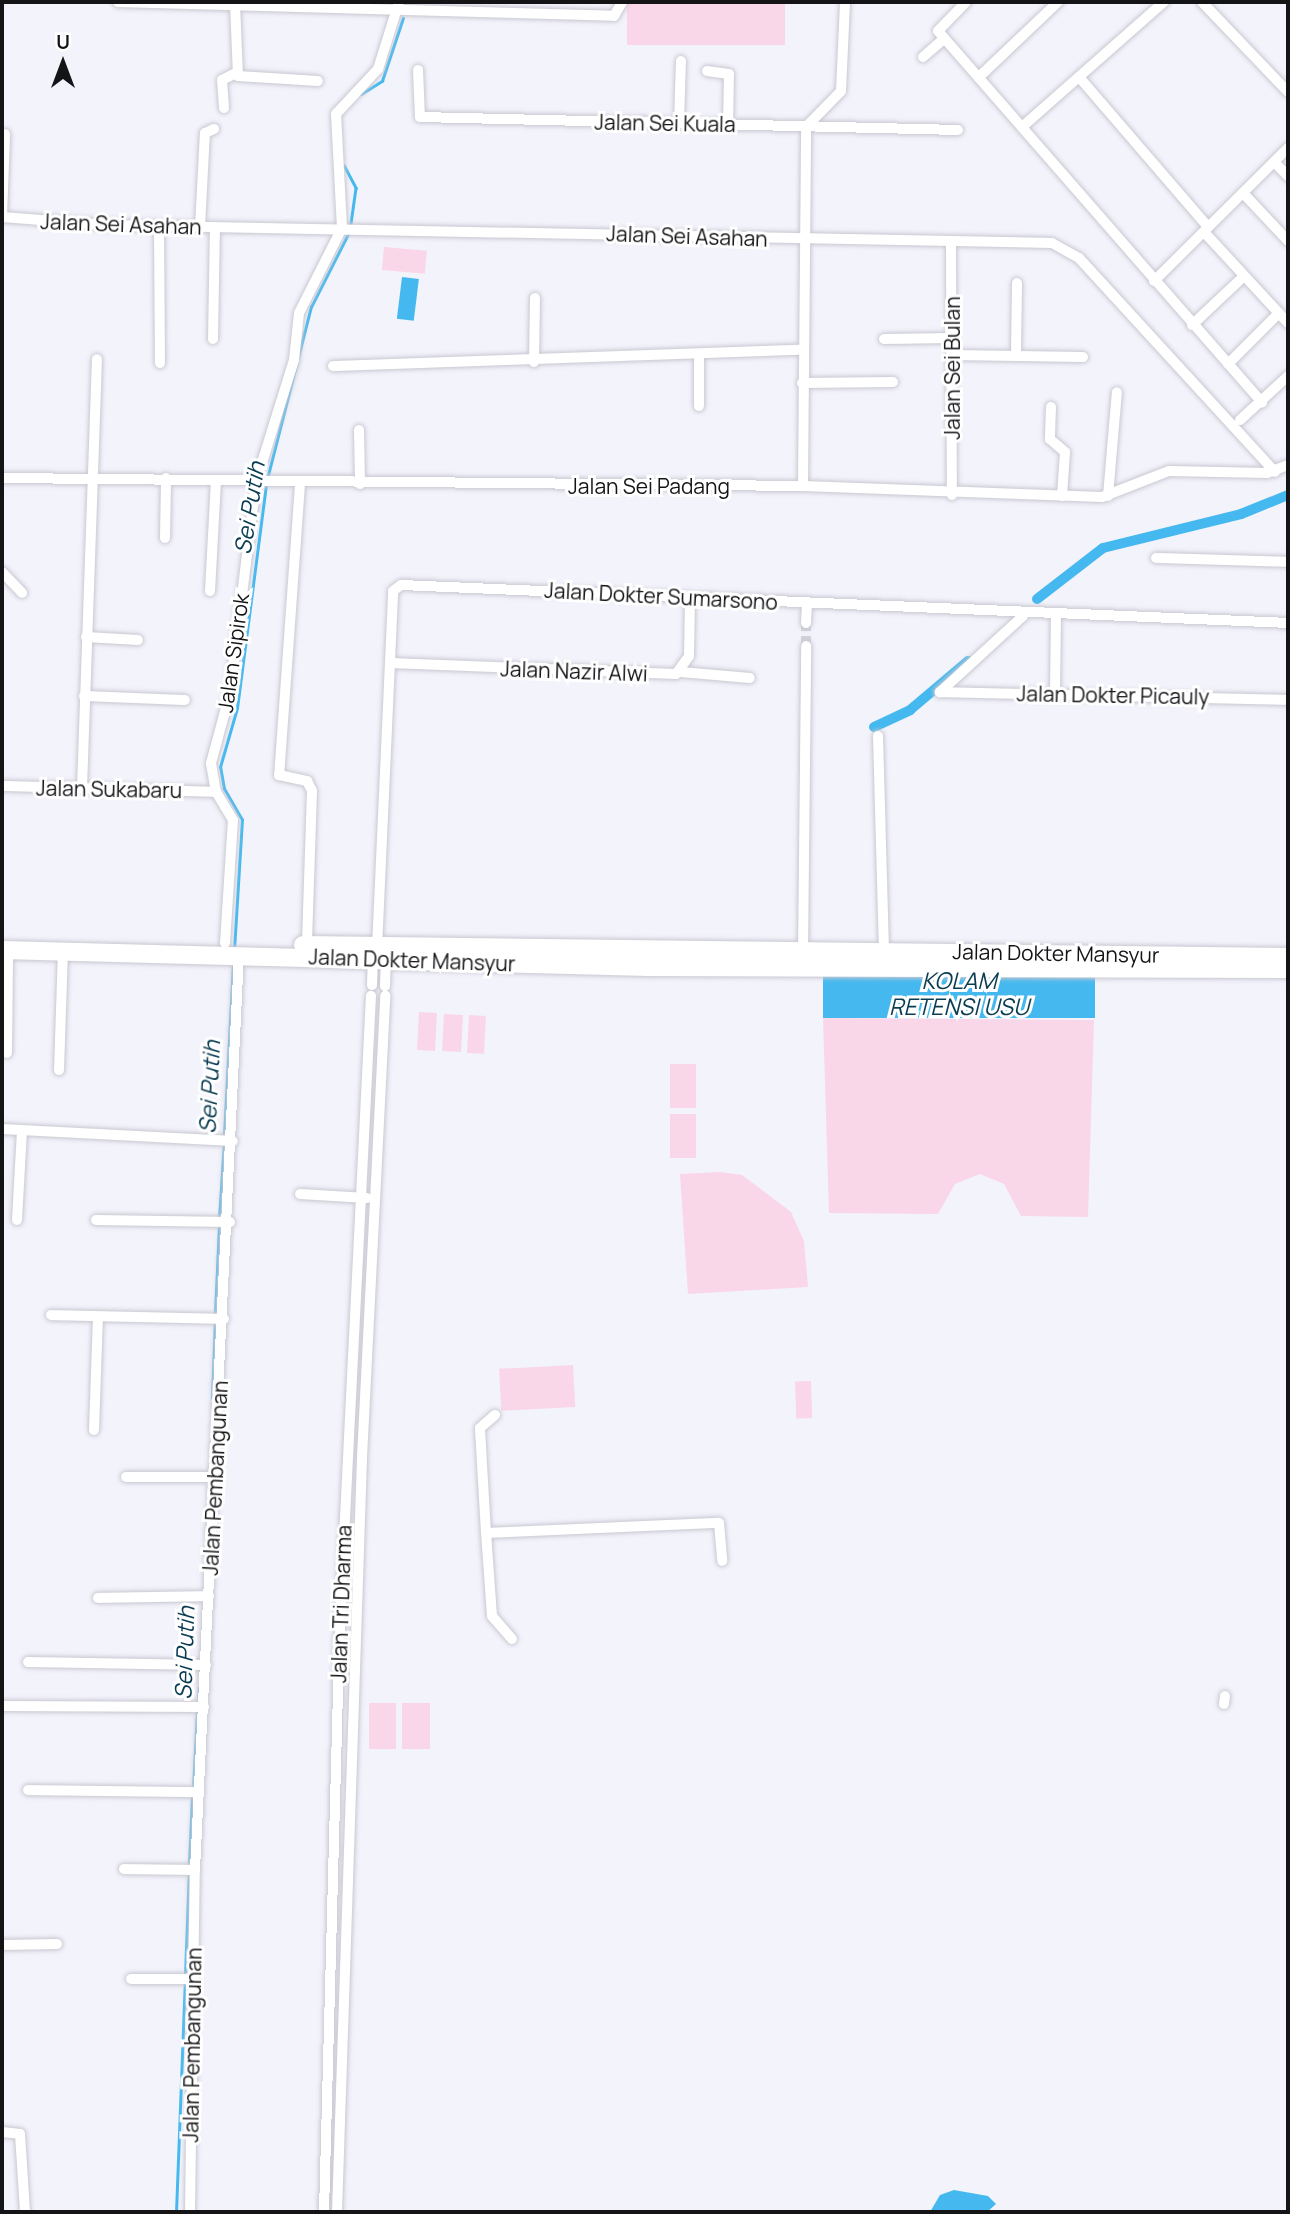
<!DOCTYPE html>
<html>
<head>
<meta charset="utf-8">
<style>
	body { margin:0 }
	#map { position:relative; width:1290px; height:2214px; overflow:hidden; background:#f3f3fc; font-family:Manrope,sans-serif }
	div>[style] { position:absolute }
	.green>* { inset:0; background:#fad6e9; transform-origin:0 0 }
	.water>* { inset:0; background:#45b9ef; transform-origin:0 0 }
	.stream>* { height:2.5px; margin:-1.25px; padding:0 1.25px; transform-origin:1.25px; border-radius:1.25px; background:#45b9ef }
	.canal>* { height:10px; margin:-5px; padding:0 5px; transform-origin:5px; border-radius:5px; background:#45b9ef }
	.street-tunnel>* { height:10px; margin-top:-5px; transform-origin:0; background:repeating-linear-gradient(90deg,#d2d2da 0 10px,transparent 0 15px) }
	.roads { filter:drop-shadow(0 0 2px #c9c8d1) drop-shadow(0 0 2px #c9c8d1) }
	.street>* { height:10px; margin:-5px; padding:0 5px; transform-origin:5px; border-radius:5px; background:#fff }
	.primary>* { height:18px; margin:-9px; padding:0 9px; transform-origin:9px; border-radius:9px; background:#fff }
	span { translate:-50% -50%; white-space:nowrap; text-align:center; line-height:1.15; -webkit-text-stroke:6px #fff; paint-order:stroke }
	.street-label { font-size:21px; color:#141417 }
	.water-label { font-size:23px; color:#0a3c52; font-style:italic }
	.frame { position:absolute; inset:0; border:4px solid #141417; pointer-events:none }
	.north { position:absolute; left:28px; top:28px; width:70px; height:70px; -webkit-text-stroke:5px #fff; paint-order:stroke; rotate:0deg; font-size:19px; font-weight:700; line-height:28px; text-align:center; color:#141417 }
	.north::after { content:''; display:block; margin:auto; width:24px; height:32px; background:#141417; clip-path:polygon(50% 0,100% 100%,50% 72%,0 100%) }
</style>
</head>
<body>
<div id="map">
	<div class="green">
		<i style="left:627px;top:2px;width:158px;height:43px"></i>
		<i style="left:384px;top:247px;width:43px;height:23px;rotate:5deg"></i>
		<i style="left:419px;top:1012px;width:18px;height:38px;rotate:3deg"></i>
		<i style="left:444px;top:1014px;width:19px;height:37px;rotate:3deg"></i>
		<i style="left:469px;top:1015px;width:17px;height:38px;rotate:3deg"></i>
		<i style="clip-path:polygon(823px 1018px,1094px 1020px,1088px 1217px,1021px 1216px,1004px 1184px,980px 1174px,955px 1184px,938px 1214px,829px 1213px)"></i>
		<i style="left:670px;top:1064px;width:26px;height:44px"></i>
		<i style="left:670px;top:1114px;width:26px;height:44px"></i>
		<i style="clip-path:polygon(720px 1172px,742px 1175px,791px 1212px,804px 1241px,808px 1287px,688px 1294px,680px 1174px)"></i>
		<i style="left:573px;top:1365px;width:42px;height:74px;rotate:87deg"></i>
		<i style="left:811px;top:1381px;width:37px;height:16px;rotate:88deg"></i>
		<i style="left:369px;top:1703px;width:27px;height:46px"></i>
		<i style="left:402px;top:1703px;width:28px;height:46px"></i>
	</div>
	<div class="water">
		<i style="left:402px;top:277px;width:17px;height:42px;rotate:7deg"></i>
		<i style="left:823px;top:967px;width:272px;height:51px"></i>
		<i style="clip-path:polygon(954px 2190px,988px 2196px,996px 2204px,987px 2212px,930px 2212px,940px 2195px)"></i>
	</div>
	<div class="stream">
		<i style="left:361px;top:94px;width:25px;rotate:-32deg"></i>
		<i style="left:382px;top:81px;width:66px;rotate:-71.6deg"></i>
		<i style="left:344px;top:165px;width:26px;rotate:62deg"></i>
		<i style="left:356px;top:188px;width:37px;rotate:98deg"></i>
		<i style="left:267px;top:479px;width:178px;rotate:-75.7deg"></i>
		<i style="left:311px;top:307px;width:82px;rotate:-63.1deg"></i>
		<i style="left:234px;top:950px;width:130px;rotate:-86.5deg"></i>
		<i style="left:242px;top:820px;width:36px;rotate:-120deg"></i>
		<i style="left:224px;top:789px;width:22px;rotate:-100deg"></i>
		<i style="left:220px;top:767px;width:61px;rotate:-73.9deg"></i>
		<i style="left:237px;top:708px;width:225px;rotate:-82.6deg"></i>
		<i style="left:224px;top:1136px;width:172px;rotate:-87deg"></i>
		<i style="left:219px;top:1219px;width:77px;rotate:-86.3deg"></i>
		<i style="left:215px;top:1314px;width:88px;rotate:-87.4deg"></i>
		<i style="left:212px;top:1398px;width:78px;rotate:-87.8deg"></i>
		<i style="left:198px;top:1705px;width:17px;rotate:-87deg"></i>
		<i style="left:193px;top:1789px;width:77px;rotate:-87deg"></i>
		<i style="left:189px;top:1866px;width:70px;rotate:-87.5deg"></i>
		<i style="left:185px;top:1975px;width:102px;rotate:-87.8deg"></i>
		<i style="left:176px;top:2212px;width:231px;rotate:-87.8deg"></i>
	</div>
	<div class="canal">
		<i style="left:1037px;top:599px;width:83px;rotate:-37.7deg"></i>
		<i style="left:1103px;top:548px;width:142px;rotate:-13.8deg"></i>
		<i style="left:1241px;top:514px;width:51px;rotate:-22deg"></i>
		<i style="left:874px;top:727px;width:40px;rotate:-25deg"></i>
		<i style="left:910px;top:710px;width:76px;rotate:-40.2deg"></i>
	</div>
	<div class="street-tunnel">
		<i style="left:806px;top:646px;width:23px;rotate:-90deg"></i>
	</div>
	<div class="roads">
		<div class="street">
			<i style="left:118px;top:2px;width:496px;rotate:1.6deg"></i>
			<i style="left:614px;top:16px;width:16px;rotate:-60deg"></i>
			<i style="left:966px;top:2px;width:40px;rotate:134deg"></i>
			<i style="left:938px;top:31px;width:493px;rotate:48.9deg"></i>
			<i style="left:1202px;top:2px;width:124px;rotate:46.3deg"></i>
			<i style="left:235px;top:4px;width:72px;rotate:87.6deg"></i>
			<i style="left:238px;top:76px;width:80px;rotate:3.6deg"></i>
			<i style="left:923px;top:57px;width:28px;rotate:-41deg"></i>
			<i style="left:418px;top:70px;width:47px;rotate:87.6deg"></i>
			<i style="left:420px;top:117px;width:538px;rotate:1.38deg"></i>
			<i style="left:707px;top:71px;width:22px;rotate:8deg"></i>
			<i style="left:729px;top:74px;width:51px;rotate:91.1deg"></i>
			<i style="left:979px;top:77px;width:109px;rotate:-43.5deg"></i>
			<i style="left:1079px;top:77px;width:198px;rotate:49.3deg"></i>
			<i style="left:224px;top:108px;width:28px;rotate:-94deg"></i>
			<i style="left:222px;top:80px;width:16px;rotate:-27deg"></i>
			<i style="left:679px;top:123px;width:62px;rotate:-88.2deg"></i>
			<i style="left:1022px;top:127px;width:189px;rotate:-41.4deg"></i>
			<i style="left:1274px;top:162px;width:20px;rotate:45deg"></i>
			<i style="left:1243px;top:193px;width:66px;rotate:46.8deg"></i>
			<i style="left:2px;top:217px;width:104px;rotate:4.4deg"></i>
			<i style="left:106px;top:225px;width:946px;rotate:1.09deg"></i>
			<i style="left:1052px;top:243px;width:31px;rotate:29deg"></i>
			<i style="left:1079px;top:258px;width:290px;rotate:47.5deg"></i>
			<i style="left:2px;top:217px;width:83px;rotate:-87.9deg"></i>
			<i style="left:159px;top:227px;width:136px;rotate:89.6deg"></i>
			<i style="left:200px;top:227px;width:94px;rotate:-87deg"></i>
			<i style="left:205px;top:133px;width:10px;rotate:-24deg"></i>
			<i style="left:1204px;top:232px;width:124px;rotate:47.3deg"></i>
			<i style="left:951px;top:242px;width:253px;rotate:89.8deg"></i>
			<i style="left:1154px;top:281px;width:189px;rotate:-44.8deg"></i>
			<i style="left:1192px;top:325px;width:71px;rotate:-43.3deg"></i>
			<i style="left:213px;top:339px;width:112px;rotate:-89deg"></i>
			<i style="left:884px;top:339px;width:68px;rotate:-0.8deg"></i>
			<i style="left:952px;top:355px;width:131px;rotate:0.9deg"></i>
			<i style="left:1016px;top:355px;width:72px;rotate:-89.2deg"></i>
			<i style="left:534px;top:362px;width:64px;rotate:-89.1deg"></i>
			<i style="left:1228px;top:364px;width:72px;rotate:-45deg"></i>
			<i style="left:333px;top:366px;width:468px;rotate:-2deg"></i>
			<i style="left:802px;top:383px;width:91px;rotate:-0.6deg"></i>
			<i style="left:699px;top:406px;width:49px;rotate:-90deg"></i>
			<i style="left:1051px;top:407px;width:32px;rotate:92deg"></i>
			<i style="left:1050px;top:439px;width:20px;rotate:41deg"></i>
			<i style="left:1065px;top:452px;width:44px;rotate:93.9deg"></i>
			<i style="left:1240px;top:420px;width:65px;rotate:-42.5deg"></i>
			<i style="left:359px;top:430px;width:54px;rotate:88.9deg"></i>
			<i style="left:2px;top:478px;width:801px;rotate:0.57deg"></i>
			<i style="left:803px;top:486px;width:299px;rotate:2.1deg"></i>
			<i style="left:1102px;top:497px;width:72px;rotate:-21.2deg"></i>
			<i style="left:1169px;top:471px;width:98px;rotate:1.2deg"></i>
			<i style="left:1267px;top:473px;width:22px;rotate:-21deg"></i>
			<i style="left:300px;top:484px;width:292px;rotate:94.1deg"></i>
			<i style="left:279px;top:775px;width:29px;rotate:12deg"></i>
			<i style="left:307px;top:781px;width:11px;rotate:63deg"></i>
			<i style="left:312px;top:791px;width:154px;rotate:91.9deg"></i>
			<i style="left:803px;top:486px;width:359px;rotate:-89.5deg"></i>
			<i style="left:806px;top:127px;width:50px;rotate:-45.8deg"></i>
			<i style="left:841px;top:91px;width:89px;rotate:-87.4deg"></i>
			<i style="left:1108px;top:496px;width:104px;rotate:-85.1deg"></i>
			<i style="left:165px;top:538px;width:60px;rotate:-89deg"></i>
			<i style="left:1156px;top:558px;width:132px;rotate:1.7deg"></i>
			<i style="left:2px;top:572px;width:29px;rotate:46deg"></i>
			<i style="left:210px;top:591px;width:111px;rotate:-86.9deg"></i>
			<i style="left:1023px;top:616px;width:113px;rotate:137.5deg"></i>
			<i style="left:940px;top:692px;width:348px;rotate:1.3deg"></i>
			<i style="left:806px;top:623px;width:20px;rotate:-87deg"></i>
			<i style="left:86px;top:637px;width:52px;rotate:3.3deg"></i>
			<i style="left:390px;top:663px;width:286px;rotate:2.2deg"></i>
			<i style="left:676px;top:674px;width:22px;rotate:-54deg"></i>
			<i style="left:689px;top:656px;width:59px;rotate:-89deg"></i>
			<i style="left:681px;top:672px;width:69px;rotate:5deg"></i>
			<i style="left:1055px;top:692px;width:78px;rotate:-89.3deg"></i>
			<i style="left:84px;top:696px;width:101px;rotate:2.3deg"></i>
			<i style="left:878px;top:736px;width:221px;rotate:88.4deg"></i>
			<i style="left:2px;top:786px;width:214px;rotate:1.6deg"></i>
			<i style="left:82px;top:788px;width:429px;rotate:-88deg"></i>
			<i style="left:225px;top:943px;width:123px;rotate:-86.3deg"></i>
			<i style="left:233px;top:820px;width:33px;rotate:-121deg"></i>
			<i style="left:216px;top:792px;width:29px;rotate:-100deg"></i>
			<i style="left:211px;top:763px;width:73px;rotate:-74.8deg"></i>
			<i style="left:230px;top:693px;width:213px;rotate:-83deg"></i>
			<i style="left:256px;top:482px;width:128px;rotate:-72.7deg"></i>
			<i style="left:294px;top:360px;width:47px;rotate:-83.9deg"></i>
			<i style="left:299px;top:313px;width:95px;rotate:-63.2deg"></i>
			<i style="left:342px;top:228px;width:114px;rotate:-93deg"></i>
			<i style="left:336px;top:114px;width:62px;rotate:-47deg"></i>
			<i style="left:378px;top:69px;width:70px;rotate:-72.6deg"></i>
			<i style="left:377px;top:948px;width:357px;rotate:-87.4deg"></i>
			<i style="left:393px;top:591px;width:10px;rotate:-37deg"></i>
			<i style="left:401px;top:585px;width:888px;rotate:2.45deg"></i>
			<i style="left:803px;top:954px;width:308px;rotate:-89.4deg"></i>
			<i style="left:372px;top:985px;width:24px;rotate:-88deg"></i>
			<i style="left:385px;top:986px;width:24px;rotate:-88deg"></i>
			<i style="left:7px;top:1053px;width:103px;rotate:-89.4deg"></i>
			<i style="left:59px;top:1070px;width:118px;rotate:-88.1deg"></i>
			<i style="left:2px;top:1129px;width:231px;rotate:3deg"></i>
			<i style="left:300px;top:1194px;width:67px;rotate:3.4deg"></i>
			<i style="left:17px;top:1220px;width:90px;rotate:-86.8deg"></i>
			<i style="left:96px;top:1220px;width:134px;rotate:0.9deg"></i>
			<i style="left:51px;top:1315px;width:173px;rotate:1.3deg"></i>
			<i style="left:94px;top:1430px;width:113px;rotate:-88deg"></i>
			<i style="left:126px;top:1477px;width:89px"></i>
			<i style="left:486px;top:1533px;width:105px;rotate:-93.3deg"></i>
			<i style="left:480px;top:1428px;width:20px;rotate:-41deg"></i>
			<i style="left:98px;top:1598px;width:111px;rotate:-1deg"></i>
			<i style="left:512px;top:1639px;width:30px;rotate:-131deg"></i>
			<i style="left:492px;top:1616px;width:83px;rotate:-94.1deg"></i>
			<i style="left:486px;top:1533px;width:233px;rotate:-2.5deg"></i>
			<i style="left:719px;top:1523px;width:38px;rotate:85deg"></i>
			<i style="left:28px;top:1662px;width:178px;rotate:1deg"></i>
			<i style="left:1224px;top:1704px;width:8px;rotate:-83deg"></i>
			<i style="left:2px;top:1706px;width:202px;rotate:0.3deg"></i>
			<i style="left:28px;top:1790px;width:171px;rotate:0.7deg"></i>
			<i style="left:124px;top:1869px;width:71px;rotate:0.8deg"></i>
			<i style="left:2px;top:1945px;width:55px;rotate:-1deg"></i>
			<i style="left:131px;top:1979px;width:62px"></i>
			<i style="left:2px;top:2132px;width:18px;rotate:6deg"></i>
			<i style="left:20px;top:2134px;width:78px;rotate:86.3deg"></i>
			<i style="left:190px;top:2212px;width:342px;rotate:-89.2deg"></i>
			<i style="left:195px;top:1870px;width:917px;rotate:-87.25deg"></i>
			<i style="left:324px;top:2212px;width:594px;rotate:-88.46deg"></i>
			<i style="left:340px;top:1618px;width:623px;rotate:-87.15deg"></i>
			<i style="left:337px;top:2212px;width:755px;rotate:-88.1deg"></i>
			<i style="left:362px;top:1457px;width:462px;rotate:-87.1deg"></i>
		</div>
		<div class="primary">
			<i style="left:303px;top:945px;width:985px;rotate:0.7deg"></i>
			<i style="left:2px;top:950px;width:646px;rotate:1.51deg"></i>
			<i style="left:648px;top:967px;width:640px;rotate:0.18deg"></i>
		</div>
	</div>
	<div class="street-label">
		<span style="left:665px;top:123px;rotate:1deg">Jalan Sei Kuala</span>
		<span style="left:121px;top:224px;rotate:2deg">Jalan Sei Asahan</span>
		<span style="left:687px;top:236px;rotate:2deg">Jalan Sei Asahan</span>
		<span style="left:952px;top:368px;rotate:-90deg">Jalan Sei Bulan</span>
		<span style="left:649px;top:486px">Jalan Sei Padang</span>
		<span style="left:661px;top:596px;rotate:3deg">Jalan Dokter Sumarsono</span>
		<span style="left:233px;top:653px;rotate:-82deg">Jalan Sipirok</span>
		<span style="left:574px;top:671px;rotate:2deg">Jalan Nazir Alwi</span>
		<span style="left:1113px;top:695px;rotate:1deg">Jalan Dokter Picauly</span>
		<span style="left:109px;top:789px;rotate:1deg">Jalan Sukabaru</span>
		<span style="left:1056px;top:953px;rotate:1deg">Jalan Dokter Mansyur</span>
		<span style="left:412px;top:960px;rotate:2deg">Jalan Dokter Mansyur</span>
		<span style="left:215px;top:1478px;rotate:-87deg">Jalan Pembangunan</span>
		<span style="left:341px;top:1604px;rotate:-88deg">Jalan Tri Dharma</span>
		<span style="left:192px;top:2045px;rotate:-89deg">Jalan Pembangunan</span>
	</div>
	<div class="water-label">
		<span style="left:249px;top:508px;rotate:-81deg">Sei Putih</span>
		<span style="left:959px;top:993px">KOLAM<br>RETENSI USU</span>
		<span style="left:209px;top:1087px;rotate:-87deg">Sei Putih</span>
		<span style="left:184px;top:1653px;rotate:-88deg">Sei Putih</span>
	</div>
	<div class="frame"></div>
	<div class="north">U</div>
</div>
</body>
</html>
